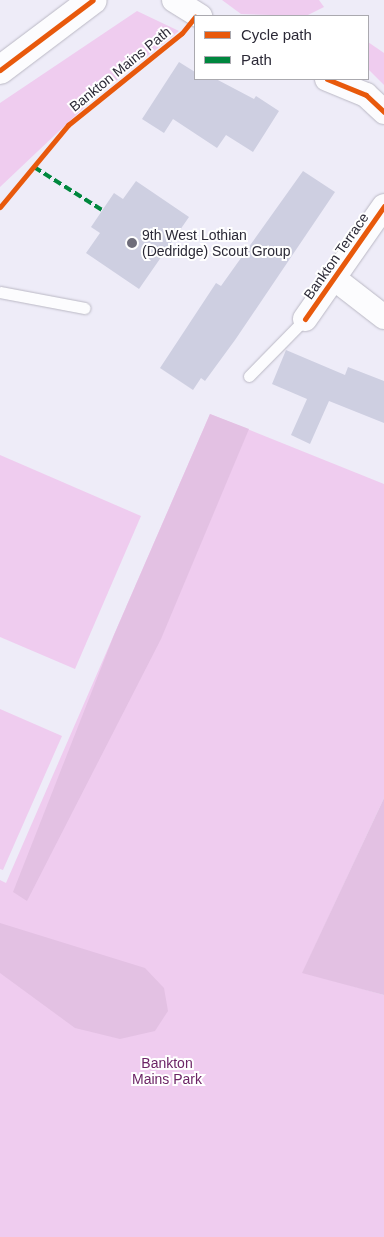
<!DOCTYPE html>
<html>
<head>
<meta charset="utf-8">
<style>
	body { margin:0 }
	#map { position:relative; width:384px; height:1237px; overflow:hidden; background:#eeecf8; font-family:Helvetica,sans-serif }
	div>[style] { position:absolute }
	.green>* { inset:0; background:#efccef }
	.forest>* { inset:0; background:#e3c1e3 }
	.building>* { inset:0; background:#cecfe1 }
	.roads { filter:drop-shadow(0 0 1px #bab8c4) drop-shadow(0 0 1px #bab8c4) }
	.service>* { height:11px; margin:-5.5px; padding:0 5.5px; transform-origin:5.5px; border-radius:5.5px; background:#fcfcfe }
	.minor>* { height:24px; margin:-12px; padding:0 12px; transform-origin:12px; border-radius:12px; background:#fcfcfe }
	.tertiary>* { height:28px; margin:-14px; padding:0 14px; transform-origin:14px; border-radius:14px; background:#fcfcfe }
	.quiet>* { height:4px; margin-top:-2px; transform-origin:0; background:repeating-linear-gradient(90deg,#00873e 0 8px,transparent 0 12px) }
	.cycleway>* { height:5px; margin:-2.5px; padding:0 2.5px; transform-origin:2.5px; border-radius:2.5px; background:#e8590c }
	.dots>* { width:14px; height:14px; translate:-50% -50%; box-sizing:border-box; border:2px solid #fff; border-radius:50% }
	span { translate:-50% -50%; white-space:nowrap; text-align:center; line-height:1.15; -webkit-text-stroke:4px #fff; paint-order:stroke }
	.street-label { font-size:14px; color:#2b2936 }
	.poi-label { font-size:14px; color:#2b2936 }
	.left { translate:0 -50%; text-align:left }
	.park-label { font-size:14px; color:#6c2566 }
	.legend { position:absolute; left:194px; top:15px; width:175px; height:65px; box-sizing:border-box; background:#fff; border:1px solid #aaa9af; margin:0; padding:6px 9px; list-style:none; font-size:15px; color:#2b2936 }
	.legend li { display:flex; align-items:center; gap:10px; height:25px }
	.legend b { width:25px; border:1px solid #aaa9af }
</style>
</head>
<body>
<div id="map">
	<div class="green">
		<i style="clip-path:polygon(222px 0,319px 0,324px 7px,306px 16px,241px 14px)"></i>
		<i style="clip-path:polygon(137px 11px,179px 31px,93px 99px,0 187px,0 103px)"></i>
		<i style="clip-path:polygon(368px 42px,384px 53px,384px 85px,368px 69px)"></i>
		<i style="clip-path:polygon(210px 414px,384px 484px,384px 798px,303px 972px,384px 995px,384px 1237px,0 1237px,0 880px,6px 883px)"></i>
		<i style="clip-path:polygon(0 455px,141px 516px,75px 669px,0 637px)"></i>
		<i style="clip-path:polygon(0 709px,62px 736px,3px 870px,0 869px)"></i>
	</div>
	<div class="forest">
		<i style="clip-path:polygon(210px 414px,249px 429px,161px 639px,27px 901px,13px 892px,114px 635px)"></i>
		<i style="clip-path:polygon(384px 798px,384px 995px,302px 973px)"></i>
		<i style="clip-path:polygon(0 923px,145px 968px,164px 988px,168px 1011px,155px 1031px,120px 1039px,75px 1028px,0 973px)"></i>
	</div>
	<div class="building">
		<i style="clip-path:polygon(179px 62px,195px 72px,195px 79px,216px 79px,254px 99px,256px 96px,279px 111px,253px 152px,226px 135px,217px 148px,173px 119px,164px 133px,142px 119px)"></i>
		<i style="clip-path:polygon(303px 171px,335px 192px,235px 340px,205px 381px,201px 378px,193px 390px,160px 368px,216px 283px,221px 286px)"></i>
		<i style="clip-path:polygon(136px 181px,189px 217px,139px 289px,86px 253px,100px 233px,91px 227px,114px 193px,123px 199px)"></i>
		<i style="clip-path:polygon(286px 350px,345px 375px,348px 367px,384px 381px,384px 423px,329px 401px,310px 444px,291px 435px,307px 399px,272px 384px)"></i>
	</div>
	<div class="roads">
		<div class="service">
			<i style="left:0;top:292px;width:86px;rotate:10.7deg"></i>
			<i style="left:249px;top:376px;width:80px;rotate:-45.5deg"></i>
		</div>
		<div class="minor">
			<i style="left:174px;top:0;width:31px;rotate:32deg"></i>
			<i style="left:327px;top:79px;width:42px;rotate:22.3deg"></i>
			<i style="left:366px;top:95px;width:25px;rotate:43deg"></i>
			<i style="left:335px;top:279px;width:62px;rotate:37.8deg"></i>
			<i style="left:305px;top:319px;width:138px;rotate:-55deg"></i>
		</div>
		<div class="tertiary">
			<i style="left:0;top:70px;width:116px;rotate:-37deg"></i>
		</div>
	</div>
	<div class="quiet">
		<i style="left:34px;top:167px;width:80px;rotate:32.3deg"></i>
	</div>
	<div class="cycleway">
		<i style="left:0;top:70px;width:116px;rotate:-37deg"></i>
		<i style="left:327px;top:79px;width:42px;rotate:22.3deg"></i>
		<i style="left:366px;top:95px;width:25px;rotate:43deg"></i>
		<i style="left:0;top:207px;width:107px;rotate:-50.3deg"></i>
		<i style="left:68px;top:125px;width:146px;rotate:-38.9deg"></i>
		<i style="left:182px;top:33px;width:21px;rotate:-51deg"></i>
		<i style="left:305px;top:319px;width:138px;rotate:-55deg"></i>
	</div>
	<div class="dots">
		<i style="left:132px;top:243px;background:#6f6d7a"></i>
	</div>
	<div class="street-label">
		<span style="left:120px;top:69px;rotate:-39deg">Bankton Mains Path</span>
		<span style="left:336px;top:256px;rotate:-55deg">Bankton Terrace</span>
	</div>
	<div class="poi-label">
		<span class="left" style="left:142px;top:243px">9th West Lothian<br>(Dedridge) Scout Group</span>
	</div>
	<div class="park-label">
		<span style="left:167px;top:1071px">Bankton<br>Mains Park</span>
	</div>
	<ul class="legend">
	<li><b style="height:6px;background:#e8590c"></b>Cycle path</li>
	<li><b style="height:6px;background:#00873e"></b>Path</li>
	</ul>
</div>
</body>
</html>
